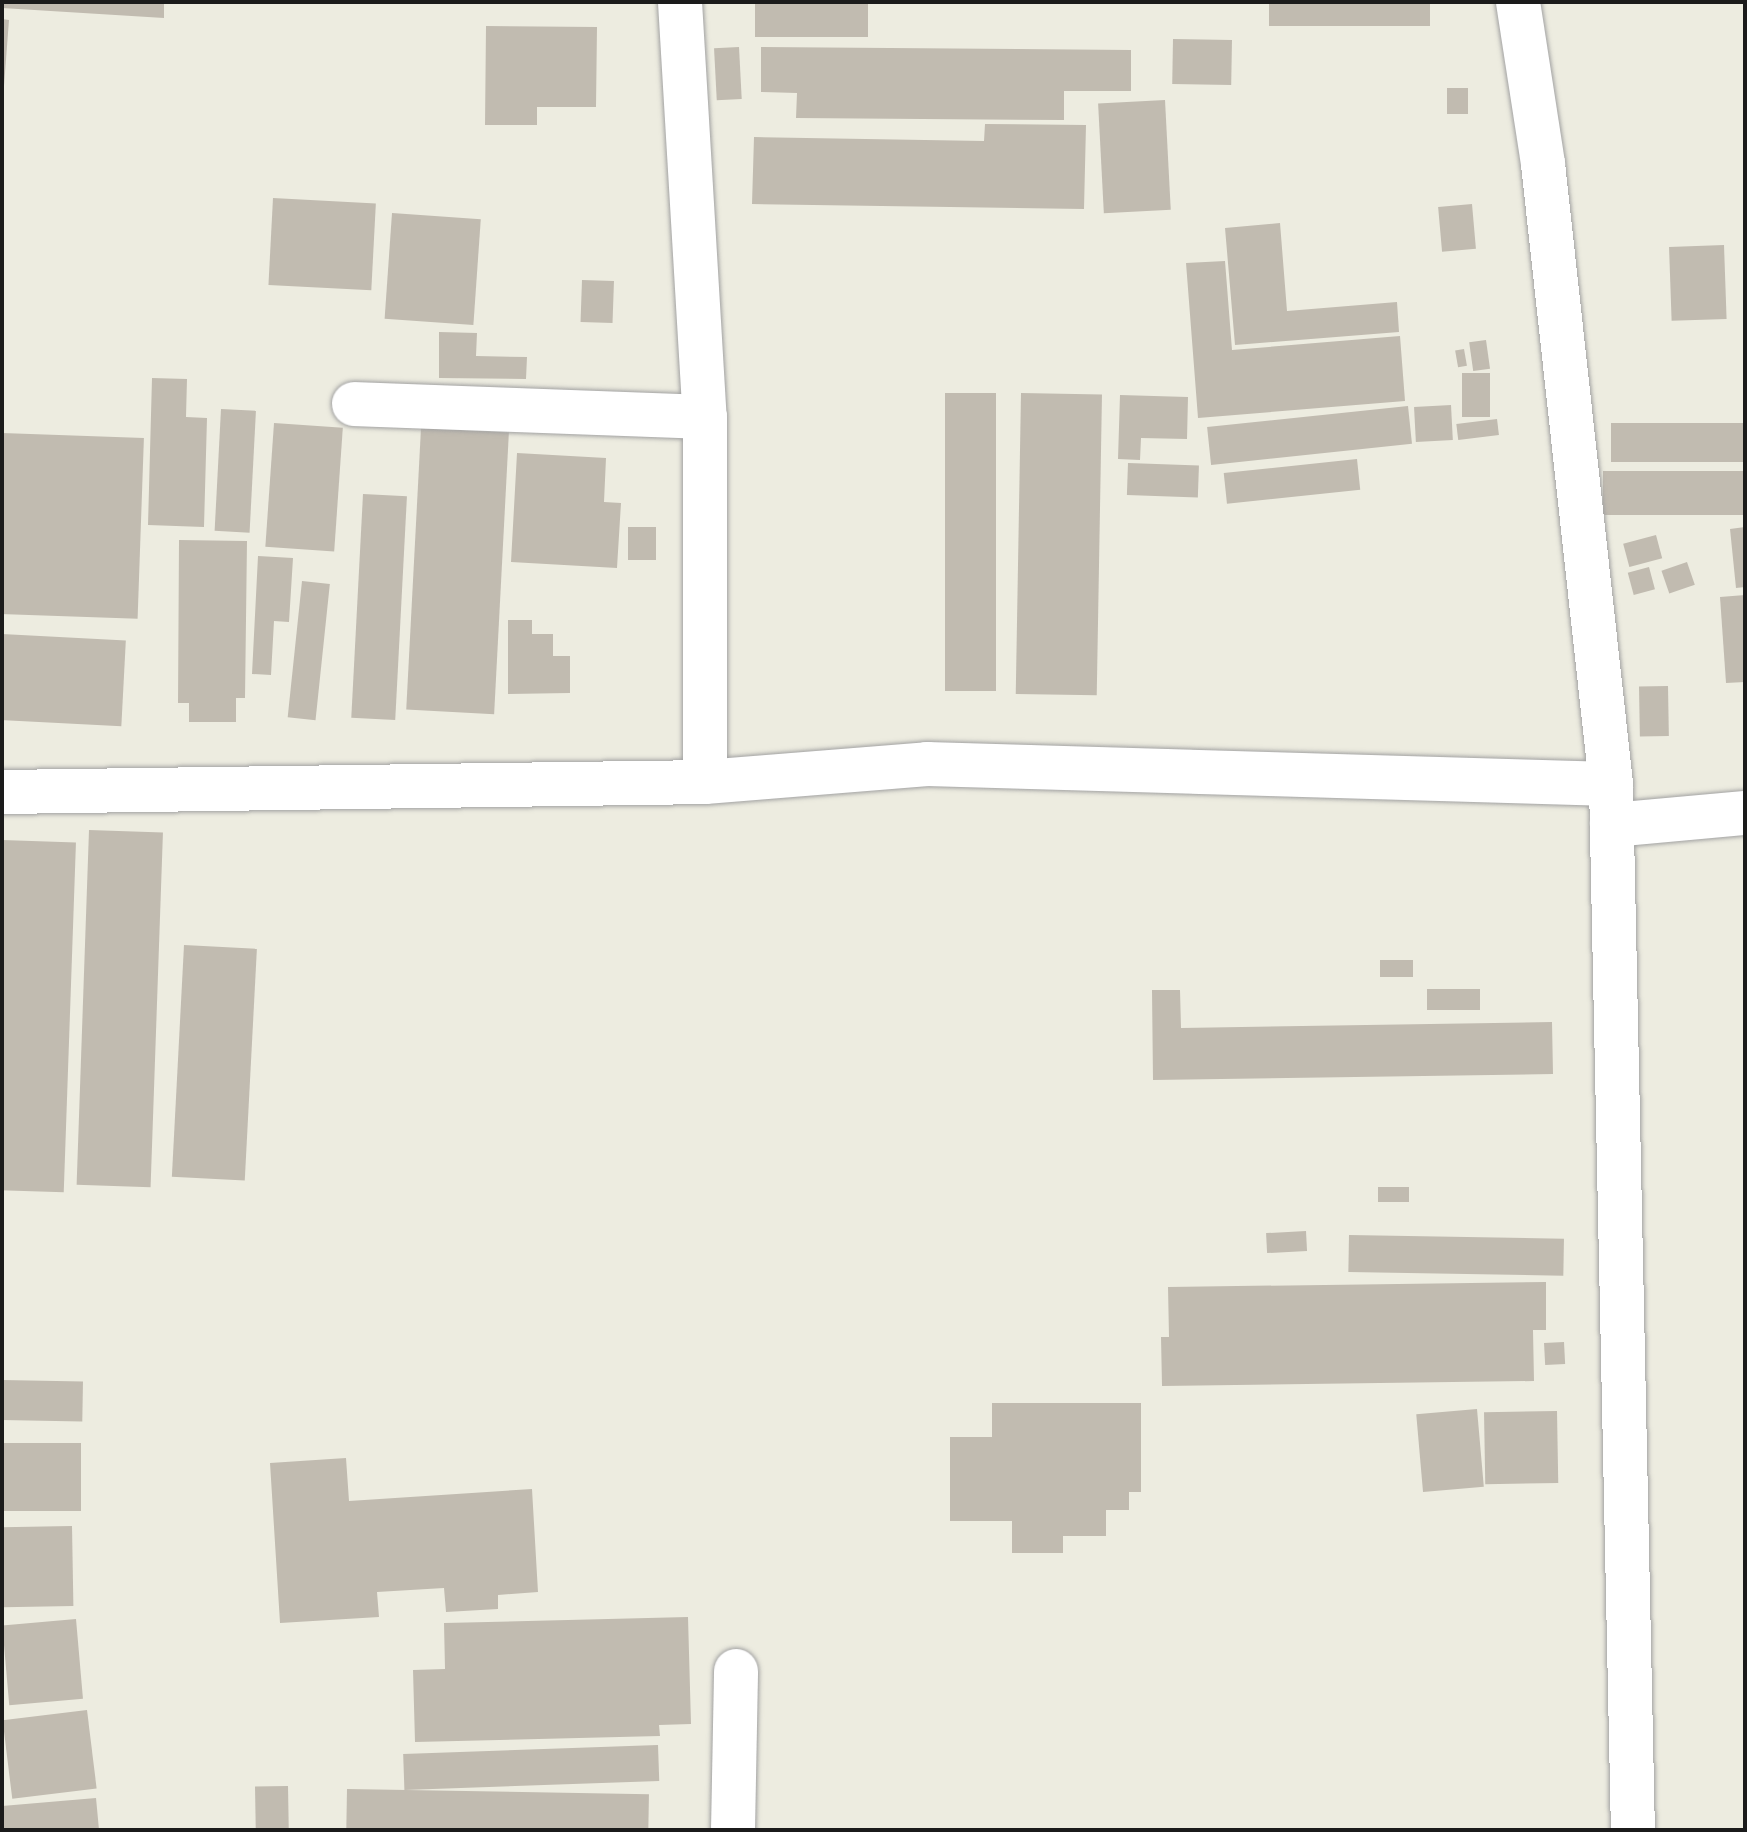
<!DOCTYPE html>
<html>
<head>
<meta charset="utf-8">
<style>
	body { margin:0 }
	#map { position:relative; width:1747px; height:1832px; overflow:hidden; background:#edece0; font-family:Montserrat,sans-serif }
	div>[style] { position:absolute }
	.building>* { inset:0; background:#c1bbb0; transform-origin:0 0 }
	.roads { filter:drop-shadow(0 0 2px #a2a2a2) drop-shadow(0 0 2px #a2a2a2) }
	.street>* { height:44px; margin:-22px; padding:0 22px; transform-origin:22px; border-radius:22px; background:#fff }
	span { translate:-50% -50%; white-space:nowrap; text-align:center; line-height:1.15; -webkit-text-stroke:8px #fff; paint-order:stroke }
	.frame { position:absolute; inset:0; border:4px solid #1b1b1b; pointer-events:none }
</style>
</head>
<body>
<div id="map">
	<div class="building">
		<i style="clip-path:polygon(2px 2px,164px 2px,164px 18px,2px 8px)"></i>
		<i style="left:755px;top:2px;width:113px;height:35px"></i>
		<i style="left:1269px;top:2px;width:161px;height:24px"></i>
		<i style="clip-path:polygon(2px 19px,9px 20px,4px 86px,2px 86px)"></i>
		<i style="clip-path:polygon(486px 26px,597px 27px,596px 107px,537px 107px,537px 125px,485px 125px)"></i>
		<i style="left:1173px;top:39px;width:59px;height:45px;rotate:1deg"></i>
		<i style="left:739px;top:47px;width:52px;height:25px;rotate:87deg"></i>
		<i style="clip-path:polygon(761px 47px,1131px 50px,1131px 91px,1064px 91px,1064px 120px,796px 118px,797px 93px,761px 92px)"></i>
		<i style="left:1447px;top:88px;width:21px;height:26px"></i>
		<i style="left:1165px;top:100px;width:110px;height:67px;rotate:87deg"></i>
		<i style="clip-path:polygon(985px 124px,1086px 125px,1084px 209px,752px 204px,754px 137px,984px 141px)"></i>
		<i style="left:273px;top:198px;width:103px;height:87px;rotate:3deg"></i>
		<i style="left:1472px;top:204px;width:45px;height:34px;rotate:85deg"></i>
		<i style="left:392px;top:213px;width:89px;height:106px;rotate:4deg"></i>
		<i style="clip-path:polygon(1280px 223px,1287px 311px,1397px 302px,1399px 332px,1235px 345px,1225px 228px)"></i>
		<i style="left:1724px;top:245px;width:74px;height:55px;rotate:88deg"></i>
		<i style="clip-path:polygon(1225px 261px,1232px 350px,1400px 336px,1405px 401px,1198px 418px,1186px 263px)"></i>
		<i style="left:582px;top:280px;width:32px;height:42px;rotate:2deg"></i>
		<i style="clip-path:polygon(439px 332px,477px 333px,476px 356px,527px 357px,526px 379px,439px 378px)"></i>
		<i style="left:1486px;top:340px;width:29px;height:17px;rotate:82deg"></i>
		<i style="left:1464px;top:349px;width:17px;height:9px;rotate:80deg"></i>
		<i style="left:1462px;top:373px;width:28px;height:44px"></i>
		<i style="clip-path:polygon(152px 378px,187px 379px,186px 417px,207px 418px,204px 527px,148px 525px)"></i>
		<i style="left:945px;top:393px;width:51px;height:298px"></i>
		<i style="left:1021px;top:393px;width:81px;height:301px;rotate:1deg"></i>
		<i style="clip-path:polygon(1120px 395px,1188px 397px,1187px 439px,1141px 438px,1140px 460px,1118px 459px)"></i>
		<i style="left:1451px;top:405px;width:35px;height:37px;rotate:87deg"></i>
		<i style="left:1408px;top:406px;width:38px;height:202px;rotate:84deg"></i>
		<i style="left:221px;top:409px;width:35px;height:122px;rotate:3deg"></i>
		<i style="left:1497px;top:419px;width:16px;height:41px;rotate:83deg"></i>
		<i style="left:274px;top:423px;width:69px;height:124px;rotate:4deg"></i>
		<i style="left:1745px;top:423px;width:39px;height:134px;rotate:90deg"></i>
		<i style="left:421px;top:428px;width:88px;height:282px;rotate:3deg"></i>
		<i style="left:2px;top:433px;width:142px;height:181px;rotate:2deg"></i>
		<i style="clip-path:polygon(517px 453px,606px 458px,604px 502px,621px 503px,617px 568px,511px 562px)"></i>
		<i style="left:1357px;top:459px;width:31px;height:134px;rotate:84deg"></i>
		<i style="left:1128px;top:463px;width:71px;height:32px;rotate:2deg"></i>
		<i style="left:1745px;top:471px;width:44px;height:142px;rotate:90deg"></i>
		<i style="left:363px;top:494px;width:44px;height:224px;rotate:3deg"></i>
		<i style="left:628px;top:527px;width:28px;height:33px"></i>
		<i style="clip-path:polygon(1745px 527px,1745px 587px,1736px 588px,1730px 529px)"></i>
		<i style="left:1656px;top:535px;width:24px;height:34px;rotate:75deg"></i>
		<i style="clip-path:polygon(179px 540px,247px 541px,245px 698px,236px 698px,236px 722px,189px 722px,189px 703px,178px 703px)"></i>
		<i style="clip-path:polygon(258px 556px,293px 558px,289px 622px,274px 621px,271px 675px,252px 674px)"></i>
		<i style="left:1687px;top:562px;width:24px;height:27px;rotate:71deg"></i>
		<i style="left:1649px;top:567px;width:23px;height:22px;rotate:75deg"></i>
		<i style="left:302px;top:581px;width:28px;height:137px;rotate:6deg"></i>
		<i style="clip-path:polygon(1745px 595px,1745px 682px,1726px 683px,1720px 597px)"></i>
		<i style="clip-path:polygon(508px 620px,532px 620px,532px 634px,553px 634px,553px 656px,570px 656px,570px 693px,508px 694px)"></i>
		<i style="left:2px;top:634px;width:124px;height:86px;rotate:3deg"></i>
		<i style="left:1668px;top:686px;width:50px;height:29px;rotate:89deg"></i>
		<i style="left:89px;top:830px;width:74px;height:355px;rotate:2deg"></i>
		<i style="left:2px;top:840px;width:74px;height:350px;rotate:2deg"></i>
		<i style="left:184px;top:945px;width:73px;height:232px;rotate:3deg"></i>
		<i style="left:1380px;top:960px;width:33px;height:17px"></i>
		<i style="left:1427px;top:989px;width:53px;height:21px"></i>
		<i style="clip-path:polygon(1152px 990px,1180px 990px,1181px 1028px,1552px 1022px,1553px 1074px,1153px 1080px)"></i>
		<i style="left:1378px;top:1187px;width:31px;height:15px"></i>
		<i style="left:1306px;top:1231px;width:20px;height:40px;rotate:87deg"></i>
		<i style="left:1349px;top:1235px;width:215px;height:37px;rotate:1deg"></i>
		<i style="clip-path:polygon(1546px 1282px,1546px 1330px,1533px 1330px,1534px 1381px,1162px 1386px,1161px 1337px,1169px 1337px,1168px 1287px)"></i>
		<i style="left:1564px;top:1342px;width:22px;height:20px;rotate:87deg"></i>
		<i style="left:2px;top:1380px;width:81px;height:40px;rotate:1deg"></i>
		<i style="clip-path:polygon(992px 1403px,1141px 1403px,1141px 1492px,1129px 1492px,1129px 1510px,1106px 1510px,1106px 1536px,1063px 1536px,1063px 1553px,1012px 1553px,1012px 1521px,950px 1521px,950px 1437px,992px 1437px)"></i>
		<i style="left:1477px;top:1409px;width:78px;height:61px;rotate:85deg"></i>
		<i style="left:1557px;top:1411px;width:72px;height:73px;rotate:89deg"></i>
		<i style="left:81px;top:1443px;width:68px;height:79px;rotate:90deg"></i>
		<i style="clip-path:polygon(346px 1458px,349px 1501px,532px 1489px,538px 1592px,498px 1595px,498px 1609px,446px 1612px,444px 1588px,377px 1592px,379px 1617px,280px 1623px,270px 1463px)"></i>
		<i style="left:72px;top:1526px;width:80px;height:70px;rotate:89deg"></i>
		<i style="clip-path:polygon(688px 1617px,691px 1724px,659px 1725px,660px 1736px,415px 1742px,413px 1670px,445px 1669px,444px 1623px)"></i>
		<i style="left:76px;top:1619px;width:80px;height:74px;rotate:85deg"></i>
		<i style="left:87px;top:1710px;width:79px;height:85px;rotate:83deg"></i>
		<i style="left:658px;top:1745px;width:36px;height:255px;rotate:88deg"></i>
		<i style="left:288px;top:1786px;width:44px;height:33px;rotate:89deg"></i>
		<i style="left:347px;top:1789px;width:302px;height:41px;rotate:1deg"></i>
		<i style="clip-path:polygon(96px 1798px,99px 1830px,2px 1830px,2px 1806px)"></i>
	</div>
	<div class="roads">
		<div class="street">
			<i style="left:680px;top:2px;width:416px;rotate:86.6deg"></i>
			<i style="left:705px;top:417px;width:365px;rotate:90deg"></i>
			<i style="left:1518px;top:2px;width:164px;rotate:81.2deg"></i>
			<i style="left:1543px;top:164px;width:624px;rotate:83.74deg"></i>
			<i style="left:1611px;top:784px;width:1046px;rotate:88.8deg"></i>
			<i style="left:354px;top:404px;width:351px;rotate:2.1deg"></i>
			<i style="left:2px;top:792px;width:703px;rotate:-0.81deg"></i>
			<i style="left:705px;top:782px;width:223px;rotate:-4.6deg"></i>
			<i style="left:927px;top:764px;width:684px;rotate:1.67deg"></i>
			<i style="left:1612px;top:825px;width:134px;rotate:-5.2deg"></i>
			<i style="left:733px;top:1830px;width:159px;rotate:-88.9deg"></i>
		</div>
	</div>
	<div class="frame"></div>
</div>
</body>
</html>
